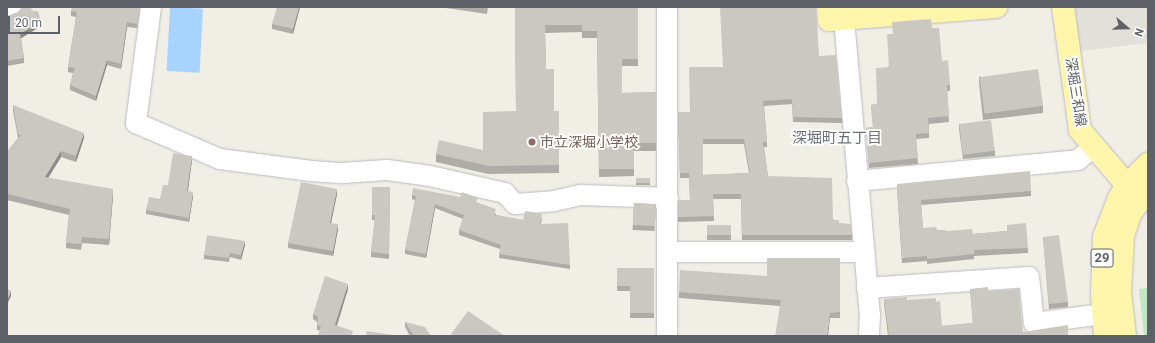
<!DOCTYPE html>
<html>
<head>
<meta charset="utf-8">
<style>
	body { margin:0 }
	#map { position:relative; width:1155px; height:343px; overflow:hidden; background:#f0eee5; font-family:Roboto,"Noto Sans JP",sans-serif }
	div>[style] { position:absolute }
	.industrial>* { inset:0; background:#e1e0d9 }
	.green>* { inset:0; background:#c0e9c2 }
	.water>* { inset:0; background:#a6d4ff; transform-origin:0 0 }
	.roads { filter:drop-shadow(0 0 1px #babcc1) drop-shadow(0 0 1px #babcc1) }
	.minor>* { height:20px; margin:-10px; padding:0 10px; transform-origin:10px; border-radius:10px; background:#fff }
	.major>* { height:22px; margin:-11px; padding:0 11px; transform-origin:11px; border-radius:11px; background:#fff5ab }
	.wall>* { inset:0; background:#afaca7; transform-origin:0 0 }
	.shaded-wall>* { inset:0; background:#8e8c88 }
	.building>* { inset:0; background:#cbc8c2; transform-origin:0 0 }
	.dots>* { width:11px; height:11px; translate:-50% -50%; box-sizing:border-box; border:2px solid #fff; border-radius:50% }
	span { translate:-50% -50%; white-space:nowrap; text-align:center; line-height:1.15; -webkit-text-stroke:3.5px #fff; paint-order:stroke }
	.shield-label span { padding:1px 3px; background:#fff; border:1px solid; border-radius:3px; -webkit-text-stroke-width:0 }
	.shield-label { font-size:13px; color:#5d6066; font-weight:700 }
	.street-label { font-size:14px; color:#5d6066 }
	.education-label { font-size:14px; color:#785e54 }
	.left { translate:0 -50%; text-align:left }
	.neighbourhood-label { font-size:15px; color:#6e7278 }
	.frame { position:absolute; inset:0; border:8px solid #5d6066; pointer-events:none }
	.north { position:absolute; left:1107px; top:8px; width:40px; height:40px; -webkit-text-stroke:3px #fff; paint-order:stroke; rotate:110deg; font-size:11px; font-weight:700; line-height:16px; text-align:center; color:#5d6066 }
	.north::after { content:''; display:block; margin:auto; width:14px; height:18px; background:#5d6066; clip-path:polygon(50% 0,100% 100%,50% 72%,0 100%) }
	.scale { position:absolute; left:8px; top:16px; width:52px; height:18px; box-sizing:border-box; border:2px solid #5d6066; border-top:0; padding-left:5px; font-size:12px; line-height:14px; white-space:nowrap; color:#5d6066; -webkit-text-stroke:3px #fff; paint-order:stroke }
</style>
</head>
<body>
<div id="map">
	<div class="industrial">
		<i style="clip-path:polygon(1075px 7px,1148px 7px,1148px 52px,1147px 43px,1080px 51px)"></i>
	</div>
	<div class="green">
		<i style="clip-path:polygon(1148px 288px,1148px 336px,1144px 336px,1139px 289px)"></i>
	</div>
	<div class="water">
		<i style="left:170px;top:7px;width:33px;height:64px;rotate:3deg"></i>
	</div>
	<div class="roads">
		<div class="minor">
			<i style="left:151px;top:7px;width:117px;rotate:97.4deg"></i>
			<i style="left:136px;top:123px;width:91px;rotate:23.2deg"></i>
			<i style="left:220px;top:159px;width:92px;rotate:7.5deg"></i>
			<i style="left:311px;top:171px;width:32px;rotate:4deg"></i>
			<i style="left:343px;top:173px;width:44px;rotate:-3.9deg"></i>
			<i style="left:387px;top:170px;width:43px;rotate:7.9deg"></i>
			<i style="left:430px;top:176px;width:77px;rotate:12.8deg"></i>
			<i style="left:505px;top:193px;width:15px;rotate:48deg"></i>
			<i style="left:515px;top:204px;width:39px;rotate:-4deg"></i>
			<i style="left:554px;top:201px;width:28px;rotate:-13deg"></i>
			<i style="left:581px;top:195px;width:87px;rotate:2deg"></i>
			<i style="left:667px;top:7px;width:329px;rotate:90deg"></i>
			<i style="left:7px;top:10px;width:6px;rotate:-31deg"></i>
			<i style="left:844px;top:19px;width:297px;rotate:85deg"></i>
			<i style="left:870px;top:315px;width:21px;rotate:93deg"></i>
			<i style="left:857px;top:181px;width:222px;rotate:-5.4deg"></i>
			<i style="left:1078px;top:160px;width:21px;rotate:-41deg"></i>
			<i style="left:668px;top:252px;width:196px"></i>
			<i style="left:867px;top:288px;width:162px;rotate:-3.9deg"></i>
			<i style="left:1029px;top:277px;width:46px;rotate:83.8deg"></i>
			<i style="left:1034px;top:323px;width:70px;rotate:-7.4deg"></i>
		</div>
		<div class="major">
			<i style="left:828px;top:7px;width:13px;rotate:86deg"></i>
			<i style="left:829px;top:20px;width:168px;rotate:-4.5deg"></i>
			<i style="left:1063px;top:7px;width:124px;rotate:82.1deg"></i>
			<i style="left:1080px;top:130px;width:72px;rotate:49.5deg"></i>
			<i style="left:1105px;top:336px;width:42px;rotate:-94.1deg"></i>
			<i style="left:1102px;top:294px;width:57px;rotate:-88deg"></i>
			<i style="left:1104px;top:237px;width:40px;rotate:-69deg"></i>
			<i style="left:1118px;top:200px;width:17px;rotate:-59deg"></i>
			<i style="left:1127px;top:185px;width:30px;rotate:-45deg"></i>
			<i style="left:1125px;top:336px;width:43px;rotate:-96.6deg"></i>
			<i style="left:1120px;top:293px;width:57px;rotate:-87deg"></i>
			<i style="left:1123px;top:236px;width:23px;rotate:-72deg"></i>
			<i style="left:1130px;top:214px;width:31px;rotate:-54deg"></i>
		</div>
	</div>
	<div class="wall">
		<i style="clip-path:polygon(140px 7px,137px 28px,127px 27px,121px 69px,107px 65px,96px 101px,70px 90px,70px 85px,73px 73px,68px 72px,68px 67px,76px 17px,71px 16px,71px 11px)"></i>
		<i style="clip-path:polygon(300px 7px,293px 34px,272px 29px,272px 24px)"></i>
		<i style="clip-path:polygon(439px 7px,488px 7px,487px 14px)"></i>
		<i style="clip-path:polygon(515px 7px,638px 7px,638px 66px,622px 66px,622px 93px,656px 92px,656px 151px,634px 151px,634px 176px,599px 177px,597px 38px,582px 38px,582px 32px,545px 33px,546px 69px,554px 111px,559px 111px,559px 173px,488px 174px,436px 162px,436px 154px,483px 150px,516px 111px)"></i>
		<i style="clip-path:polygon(678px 7px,699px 7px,678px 8px)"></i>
		<i style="clip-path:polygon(7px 16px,41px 26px,21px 38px,24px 58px,24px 63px,7px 66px)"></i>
		<i style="clip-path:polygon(932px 28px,942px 61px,950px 85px,950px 91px,947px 91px,949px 122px,929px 124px,929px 138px,916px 139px,918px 164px,869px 168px,866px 128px,873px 127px,871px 105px,877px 104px,888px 67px)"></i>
		<i style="clip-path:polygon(evenodd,819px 56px,842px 118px,842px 123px,793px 122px,792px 104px,764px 106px,767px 142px,767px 147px,764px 147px,768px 176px,839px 223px,852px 235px,852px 240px,742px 240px,741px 199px,713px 199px,714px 221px,678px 222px,678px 200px,690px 200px,689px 178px,680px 178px,678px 117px,690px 112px,723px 67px,819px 56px,703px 144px,744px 144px,749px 173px,703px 175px,703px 144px)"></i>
		<i style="clip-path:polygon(979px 76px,1043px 106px,1043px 113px,983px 120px,979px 83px)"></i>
		<i style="clip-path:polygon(13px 105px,84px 138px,76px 162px,61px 157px,48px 178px,113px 195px,109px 245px,82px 243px,81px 250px,66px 248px,66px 243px,69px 215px,7px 200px,7px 152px,18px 138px,13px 111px)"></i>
		<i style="clip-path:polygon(959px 124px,995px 151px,995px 156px,963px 159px,959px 129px)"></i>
		<i style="clip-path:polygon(192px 160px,188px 191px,193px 196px,189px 222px,146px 214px,146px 210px,160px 199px,168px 185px)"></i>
		<i style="left:636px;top:178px;width:14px;height:7px"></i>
		<i style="clip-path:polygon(372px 187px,390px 187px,389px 259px,371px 257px,371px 252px,375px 220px,372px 220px)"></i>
		<i style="clip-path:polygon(897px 189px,1031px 191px,1031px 196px,921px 205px,923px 228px,973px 234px,1007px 231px,1007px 225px,1028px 248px,1028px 253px,974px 256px,974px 259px,927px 264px,927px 261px,902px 263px)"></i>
		<i style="clip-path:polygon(337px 194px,331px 223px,338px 229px,333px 256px,288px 248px,288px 243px)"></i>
		<i style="clip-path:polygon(412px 195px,478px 203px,496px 214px,496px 215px,523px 220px,542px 218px,541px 224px,570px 265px,570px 269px,499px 258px,500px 249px,459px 235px,459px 230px,463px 219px,435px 208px,426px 258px,405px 254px,405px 250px,415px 200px,412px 199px)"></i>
		<i style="left:634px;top:203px;width:22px;height:27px;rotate:3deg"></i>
		<i style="left:731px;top:225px;width:15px;height:24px;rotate:90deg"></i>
		<i style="clip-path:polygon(1043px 237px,1068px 302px,1068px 307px,1049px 309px)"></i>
		<i style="clip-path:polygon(245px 245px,241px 260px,230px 257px,229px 262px,204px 259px,204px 255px)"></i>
		<i style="clip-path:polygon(840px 258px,840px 318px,830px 318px,780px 306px,679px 298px,679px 292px,767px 276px)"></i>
		<i style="clip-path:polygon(617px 268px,654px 268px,654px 318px,630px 318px,630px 291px,617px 291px)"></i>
		<i style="clip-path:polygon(348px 289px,337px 326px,353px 336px,317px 330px,317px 322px,313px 319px,313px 314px)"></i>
		<i style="clip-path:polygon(970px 289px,988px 291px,1023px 332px,1068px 336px,888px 336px,884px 304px,884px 299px,936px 302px,942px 326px,973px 323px)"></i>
		<i style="clip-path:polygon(405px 322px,431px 336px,410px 336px,405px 327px)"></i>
	</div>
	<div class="shaded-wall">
		<i style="clip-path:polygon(299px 7px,300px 7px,293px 34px,293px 29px)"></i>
		<i style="clip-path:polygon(41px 21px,41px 26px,20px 39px,20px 34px)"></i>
		<i style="clip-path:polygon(127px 22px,127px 27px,121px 69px,121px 64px)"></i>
		<i style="clip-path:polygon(107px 60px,107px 65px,96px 101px,96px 96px)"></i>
		<i style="clip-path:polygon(84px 133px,84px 138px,76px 162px,76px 156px)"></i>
		<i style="clip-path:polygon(61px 151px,61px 157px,45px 183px,45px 177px)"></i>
		<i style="clip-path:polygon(192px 156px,192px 160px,187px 196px,187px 191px)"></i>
		<i style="clip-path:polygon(113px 189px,113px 195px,109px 245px,109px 239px)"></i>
		<i style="clip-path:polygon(337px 189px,337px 194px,330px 228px,330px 223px)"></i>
		<i style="clip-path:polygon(193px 192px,193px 196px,189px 222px,189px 218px)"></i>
		<i style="clip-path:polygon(435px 204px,435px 208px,426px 258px,426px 254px)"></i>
		<i style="clip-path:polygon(338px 224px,338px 229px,333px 256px,333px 251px)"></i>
		<i style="clip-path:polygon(245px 241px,245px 245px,241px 260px,241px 255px)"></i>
		<i style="clip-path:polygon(348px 284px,348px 289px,335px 330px,335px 325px)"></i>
		<i style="clip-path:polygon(11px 291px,11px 296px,7px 305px,7px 300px)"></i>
		<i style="clip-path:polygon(830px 313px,830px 318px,828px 336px,827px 336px)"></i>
	</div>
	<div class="building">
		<i style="clip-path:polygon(22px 7px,30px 7px,33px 11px,38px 11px,41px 21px,20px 34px,24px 58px,7px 61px,7px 16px,18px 12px)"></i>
		<i style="clip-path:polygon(72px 7px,140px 7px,137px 24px,127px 22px,121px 64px,107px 60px,96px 96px,70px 85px,75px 68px,68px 67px,77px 12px,71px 11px)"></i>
		<i style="clip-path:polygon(277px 7px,299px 7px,293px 29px,272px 24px)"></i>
		<i style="clip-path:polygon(515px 7px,638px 7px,638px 59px,622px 59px,622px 93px,656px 92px,656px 143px,634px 143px,634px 169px,599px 169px,597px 31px,582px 31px,582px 25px,545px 25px,546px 69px,554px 69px,554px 111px,559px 111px,559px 165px,488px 166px,436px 154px,439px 140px,483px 150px,483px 112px,516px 111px)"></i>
		<i style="clip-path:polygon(evenodd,720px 7px,816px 7px,819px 56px,836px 55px,842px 118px,793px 117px,792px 99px,763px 101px,767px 142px,763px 142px,768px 176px,832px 178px,833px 220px,839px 220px,839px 223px,851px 224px,852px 235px,742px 235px,741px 194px,713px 194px,714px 216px,678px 217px,678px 200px,690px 200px,689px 173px,680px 173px,678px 112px,690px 112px,689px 67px,723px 67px,720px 7px,703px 139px,744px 139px,750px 173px,703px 175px,703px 139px)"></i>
		<i style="clip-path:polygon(931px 19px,932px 28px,939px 28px,942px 61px,948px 60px,950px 85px,947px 85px,949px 116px,928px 118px,929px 133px,916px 134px,918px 158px,869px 163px,866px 128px,873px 127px,871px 105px,877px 104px,876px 68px,889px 67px,887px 34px,893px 34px,892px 22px)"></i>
		<i style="left:1038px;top:69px;width:37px;height:59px;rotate:82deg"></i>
		<i style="clip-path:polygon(13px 105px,84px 133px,76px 156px,61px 151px,45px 177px,113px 189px,109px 239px,82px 237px,81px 244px,66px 243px,70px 209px,7px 194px,7px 152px,21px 135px,18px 134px)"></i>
		<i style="left:991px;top:120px;width:31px;height:32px;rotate:83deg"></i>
		<i style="clip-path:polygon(173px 153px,192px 156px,187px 191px,193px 192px,189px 218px,146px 210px,149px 197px,160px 199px,163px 185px,168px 185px)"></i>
		<i style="clip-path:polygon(1030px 171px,1031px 191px,921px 200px,923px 228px,936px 227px,937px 230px,948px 231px,972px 229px,973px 234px,1007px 231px,1007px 225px,1026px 223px,1028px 248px,974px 250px,974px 254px,927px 259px,927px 256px,902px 258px,897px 184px)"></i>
		<i style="left:636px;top:178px;width:14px;height:5px"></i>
		<i style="clip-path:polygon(301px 182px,337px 189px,330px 223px,338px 224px,333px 251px,288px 243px)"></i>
		<i style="clip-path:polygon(372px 187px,390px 187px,389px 254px,371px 252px,375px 215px,372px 215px)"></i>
		<i style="clip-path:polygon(413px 188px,460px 197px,462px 192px,478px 198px,476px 202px,496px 209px,494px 215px,523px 220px,525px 211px,542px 214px,540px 224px,568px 223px,570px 265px,499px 254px,501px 245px,459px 230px,464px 215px,435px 204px,426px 254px,405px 250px,416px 196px,412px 195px)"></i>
		<i style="left:634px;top:203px;width:22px;height:22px;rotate:3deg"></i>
		<i style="left:731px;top:225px;width:10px;height:24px;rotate:90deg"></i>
		<i style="clip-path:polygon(207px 235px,245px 241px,241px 255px,230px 253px,229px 258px,204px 255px)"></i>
		<i style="clip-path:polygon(1059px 235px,1068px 302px,1049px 304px,1043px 237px)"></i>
		<i style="clip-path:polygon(767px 258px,840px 258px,840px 312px,830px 313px,827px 336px,775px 336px,781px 300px,679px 292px,680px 270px,767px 276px)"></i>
		<i style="clip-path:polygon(617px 268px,654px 268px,654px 313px,630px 313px,630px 286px,617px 286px)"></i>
		<i style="clip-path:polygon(325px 276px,348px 284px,335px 325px,353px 331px,351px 336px,318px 336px,321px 326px,317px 325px,318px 317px,313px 314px)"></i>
		<i style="clip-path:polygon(988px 287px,988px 291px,1019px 289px,1023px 332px,1068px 325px,1068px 336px,889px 336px,884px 299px,907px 297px,907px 300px,936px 298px,936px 302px,940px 301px,942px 326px,973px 323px,970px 289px)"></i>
		<i style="clip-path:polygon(7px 289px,11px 291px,7px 300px)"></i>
		<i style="clip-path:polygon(468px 311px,505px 336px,454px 336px,451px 334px)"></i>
		<i style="clip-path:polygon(405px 322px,425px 327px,431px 336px,414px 336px)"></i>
		<i style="clip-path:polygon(367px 331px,400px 336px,366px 336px)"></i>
	</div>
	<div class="dots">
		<i style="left:532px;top:142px;background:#8d6e63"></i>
	</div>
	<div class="shield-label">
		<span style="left:1102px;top:258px">29</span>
	</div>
	<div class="street-label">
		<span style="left:1076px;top:92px;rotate:81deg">深堀三和線</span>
	</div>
	<div class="education-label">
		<span class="left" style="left:540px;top:142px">市立深堀小学校</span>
	</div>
	<div class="neighbourhood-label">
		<span style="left:837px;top:139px">深堀町五丁目</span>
	</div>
	<div class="frame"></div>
	<div class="north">N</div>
	<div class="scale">20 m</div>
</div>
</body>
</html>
